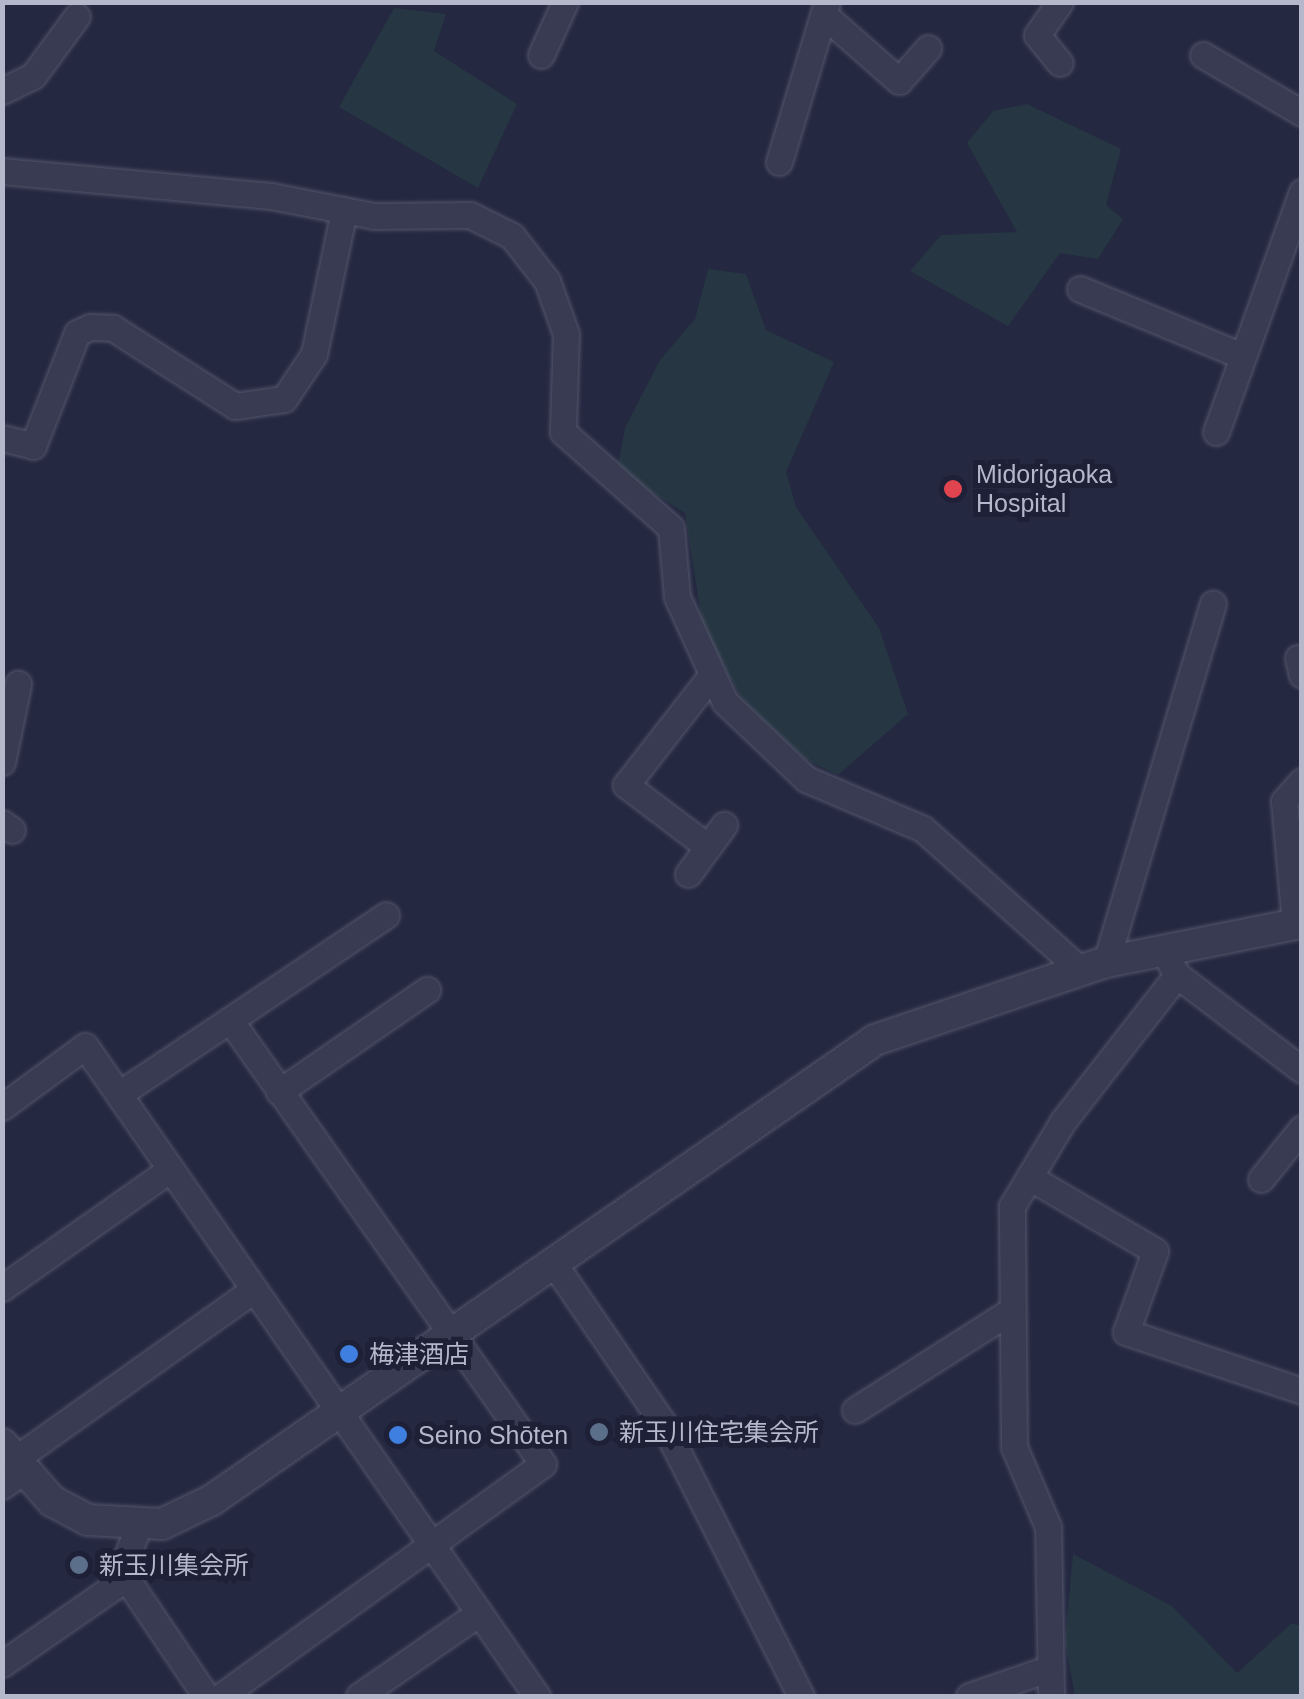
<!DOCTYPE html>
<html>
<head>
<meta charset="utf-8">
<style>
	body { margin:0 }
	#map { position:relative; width:1304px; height:1699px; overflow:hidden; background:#242841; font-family:Arial,"Noto Sans JP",sans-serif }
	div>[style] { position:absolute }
	.green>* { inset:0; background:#263642 }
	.roads { filter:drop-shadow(0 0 2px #53566b) drop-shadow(0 0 2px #53566b) }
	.minor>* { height:25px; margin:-12.5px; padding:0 12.5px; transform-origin:12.5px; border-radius:12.5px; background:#383b51 }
	.tertiary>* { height:30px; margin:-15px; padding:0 15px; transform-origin:15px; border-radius:15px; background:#383b51 }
	.dots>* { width:28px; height:28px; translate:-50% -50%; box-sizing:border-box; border:5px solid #1d2036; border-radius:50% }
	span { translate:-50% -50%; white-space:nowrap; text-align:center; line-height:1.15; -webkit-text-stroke:10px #1d2036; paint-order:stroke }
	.poi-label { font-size:25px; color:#b5b7cb }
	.left { translate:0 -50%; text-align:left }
	.frame { position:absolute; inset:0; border:5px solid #b5b7cb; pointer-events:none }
</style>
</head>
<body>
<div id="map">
	<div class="green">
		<i style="clip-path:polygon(394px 8px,446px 14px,434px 51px,517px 104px,478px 188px,339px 107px)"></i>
		<i style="clip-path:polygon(1027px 104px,1121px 149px,1106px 205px,1123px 219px,1098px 259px,1060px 253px,1008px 326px,910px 271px,941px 235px,1017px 232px,967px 143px,993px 111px)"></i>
		<i style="clip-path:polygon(708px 269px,746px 274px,766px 330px,834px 362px,786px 472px,796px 507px,879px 628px,908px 714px,838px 775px,805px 759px,742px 699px,703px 628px,685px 513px,617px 470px,625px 428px,660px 360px,695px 319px)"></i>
		<i style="clip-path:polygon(1073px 1554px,1172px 1606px,1237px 1673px,1292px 1623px,1301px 1626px,1301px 1696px,1075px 1696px,1065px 1642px)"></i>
	</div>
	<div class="roads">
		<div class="minor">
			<i style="left:1060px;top:2px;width:40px;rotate:124.9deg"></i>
			<i style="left:1037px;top:35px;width:36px;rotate:51deg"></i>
			<i style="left:824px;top:15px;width:100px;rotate:41.3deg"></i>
			<i style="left:899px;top:81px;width:44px;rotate:-48.7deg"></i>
			<i style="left:541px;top:55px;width:58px;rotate:-65.6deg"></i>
			<i style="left:1203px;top:55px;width:115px;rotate:30.4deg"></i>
			<i style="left:2px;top:91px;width:34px;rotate:-26deg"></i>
			<i style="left:33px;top:76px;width:74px;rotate:-53.7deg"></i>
			<i style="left:779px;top:162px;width:167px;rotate:-73.3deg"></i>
			<i style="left:2px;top:171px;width:270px;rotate:5.3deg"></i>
			<i style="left:271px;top:196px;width:105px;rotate:11deg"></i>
			<i style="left:374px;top:216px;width:96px;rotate:-0.6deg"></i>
			<i style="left:470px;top:215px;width:47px;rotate:26.6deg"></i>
			<i style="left:512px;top:236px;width:57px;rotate:52.1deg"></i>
			<i style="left:547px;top:281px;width:56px;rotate:70.3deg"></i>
			<i style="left:566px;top:334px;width:98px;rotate:91.8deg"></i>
			<i style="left:563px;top:432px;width:144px;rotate:41.6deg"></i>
			<i style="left:671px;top:528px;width:69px;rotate:85deg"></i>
			<i style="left:677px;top:597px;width:115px;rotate:65.4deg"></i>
			<i style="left:725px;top:702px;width:112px;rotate:43.5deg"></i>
			<i style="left:806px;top:779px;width:127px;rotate:23.1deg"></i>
			<i style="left:923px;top:829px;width:213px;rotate:41.8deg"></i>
			<i style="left:1080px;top:289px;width:173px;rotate:22.4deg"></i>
			<i style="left:1216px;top:432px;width:255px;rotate:-70.3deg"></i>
			<i style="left:2px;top:438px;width:32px;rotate:14deg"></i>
			<i style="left:33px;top:446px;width:121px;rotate:-68.7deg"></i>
			<i style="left:77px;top:333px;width:14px;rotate:-25deg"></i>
			<i style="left:90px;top:327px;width:23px;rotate:2deg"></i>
			<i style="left:113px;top:328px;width:145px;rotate:32.6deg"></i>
			<i style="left:235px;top:406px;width:49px;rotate:-8.1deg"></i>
			<i style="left:284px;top:399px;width:54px;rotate:-56.3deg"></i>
			<i style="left:314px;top:354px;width:147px;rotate:-78.2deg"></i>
			<i style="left:1298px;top:658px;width:17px;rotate:77deg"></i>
			<i style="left:2px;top:762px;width:80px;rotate:-78.4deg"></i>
			<i style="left:2px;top:823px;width:12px;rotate:35deg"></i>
			<i style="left:708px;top:847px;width:103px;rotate:-142.9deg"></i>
			<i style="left:626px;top:785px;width:138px;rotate:-52.1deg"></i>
			<i style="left:688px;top:874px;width:61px;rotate:-53.7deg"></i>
			<i style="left:1295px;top:924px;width:123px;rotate:-95.1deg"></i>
			<i style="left:1284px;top:801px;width:27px;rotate:-48deg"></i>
			<i style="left:1106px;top:962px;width:374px;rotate:-73.4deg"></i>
			<i style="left:1177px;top:975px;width:157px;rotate:37.2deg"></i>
			<i style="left:230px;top:1020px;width:188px;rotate:-33.9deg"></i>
			<i style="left:279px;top:1092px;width:180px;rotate:-34.6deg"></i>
			<i style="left:119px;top:1094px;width:133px;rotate:-33.7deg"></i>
			<i style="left:230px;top:1020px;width:543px;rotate:54.82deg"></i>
			<i style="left:543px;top:1464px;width:397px;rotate:144.2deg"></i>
			<i style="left:2px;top:1107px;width:103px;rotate:-36.3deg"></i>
			<i style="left:85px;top:1046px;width:792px;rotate:55.19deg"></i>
			<i style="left:1029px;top:1177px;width:146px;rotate:30.4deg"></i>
			<i style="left:1155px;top:1251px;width:86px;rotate:109.7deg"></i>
			<i style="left:1126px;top:1332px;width:186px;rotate:18.5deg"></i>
			<i style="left:1261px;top:1179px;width:65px;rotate:-51.2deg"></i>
			<i style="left:552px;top:1261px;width:196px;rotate:55.6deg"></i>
			<i style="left:663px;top:1423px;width:306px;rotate:63.2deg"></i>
			<i style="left:2px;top:1288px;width:204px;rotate:-35.2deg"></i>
			<i style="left:855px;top:1410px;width:183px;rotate:-32.5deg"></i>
			<i style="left:14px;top:1460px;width:293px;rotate:-35.4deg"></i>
			<i style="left:2px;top:1486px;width:24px;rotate:-35deg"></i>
			<i style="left:124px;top:1575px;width:146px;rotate:55.9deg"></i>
			<i style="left:2px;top:1664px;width:139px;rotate:-34.7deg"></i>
			<i style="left:116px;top:1585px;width:62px;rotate:-69.2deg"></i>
			<i style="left:359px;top:1696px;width:146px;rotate:-34.7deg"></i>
			<i style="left:969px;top:1696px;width:83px;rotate:-18.9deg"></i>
			<i style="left:1051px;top:1696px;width:169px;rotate:-91deg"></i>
			<i style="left:1048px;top:1527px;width:87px;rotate:-113deg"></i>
			<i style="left:1014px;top:1447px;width:241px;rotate:-90.5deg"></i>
			<i style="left:1012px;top:1206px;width:99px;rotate:-59deg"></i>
			<i style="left:1063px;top:1121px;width:185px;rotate:-52deg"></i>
			<i style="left:1177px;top:975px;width:25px;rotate:-119deg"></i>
		</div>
		<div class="tertiary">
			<i style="left:2px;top:1444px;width:76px;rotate:48.7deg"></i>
			<i style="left:52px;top:1501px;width:41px;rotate:27.8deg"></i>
			<i style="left:88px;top:1520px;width:74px;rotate:3.1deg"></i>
			<i style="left:162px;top:1524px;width:55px;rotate:-25.6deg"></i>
			<i style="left:212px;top:1500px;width:807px;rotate:-34.75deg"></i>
			<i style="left:875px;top:1040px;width:244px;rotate:-18.7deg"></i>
			<i style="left:1106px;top:962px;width:200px;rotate:-11.3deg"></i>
		</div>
	</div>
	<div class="dots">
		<i style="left:953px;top:489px;background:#e0444e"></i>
		<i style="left:349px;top:1354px;background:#3f7fe0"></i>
		<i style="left:599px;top:1432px;background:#5c6f8a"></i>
		<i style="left:398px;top:1435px;background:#3f7fe0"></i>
		<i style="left:79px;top:1565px;background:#5c6f8a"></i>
	</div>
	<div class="poi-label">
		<span class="left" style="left:976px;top:489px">Midorigaoka<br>Hospital</span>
		<span class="left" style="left:369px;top:1354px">梅津酒店</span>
		<span class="left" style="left:619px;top:1432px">新玉川住宅集会所</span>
		<span class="left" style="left:418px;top:1435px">Seino Shōten</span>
		<span class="left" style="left:99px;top:1565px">新玉川集会所</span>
	</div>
	<div class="frame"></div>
</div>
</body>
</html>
